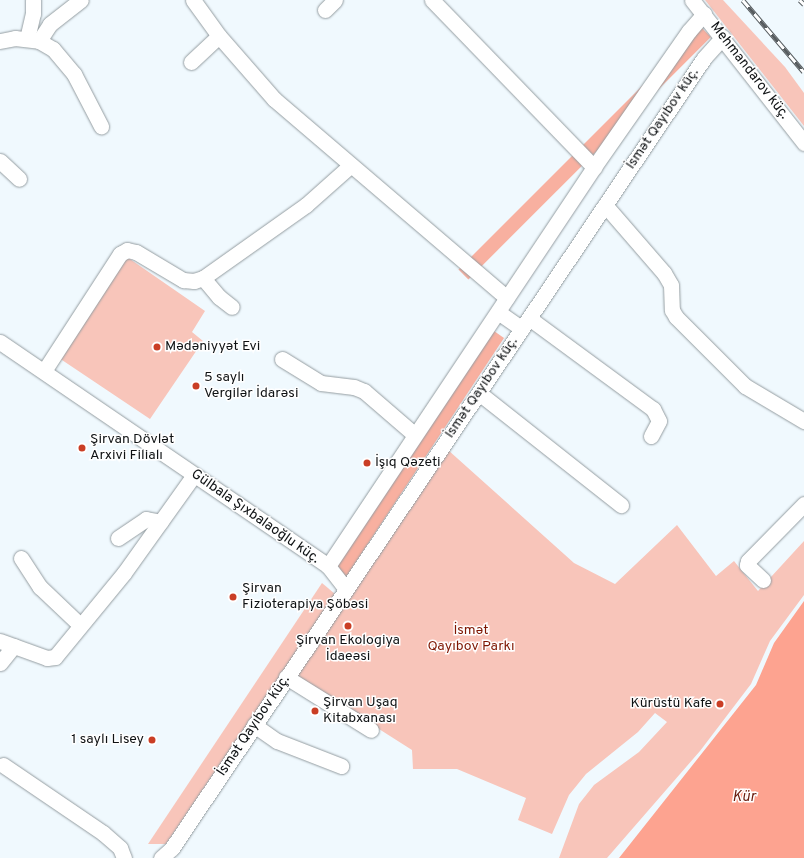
<!DOCTYPE html>
<html>
<head>
<meta charset="utf-8">
<style>
	body { margin:0 }
	#map { position:relative; width:804px; height:858px; overflow:hidden; background:#f0f9fe; font-family:Overpass,sans-serif }
	div>[style] { position:absolute }
	.green>* { inset:0; background:#f8c5ba }
	.forest>* { inset:0; background:#f8b0a0; transform-origin:0 0 }
	.water>* { inset:0; background:#fda390 }
	.roads { filter:drop-shadow(0 0 1px #949da1) drop-shadow(0 0 1px #949da1) }
	.minor>* { height:15px; margin:-7.5px; padding:0 7.5px; transform-origin:7.5px; border-radius:7.5px; background:#fff }
	.rail>* { height:4.5px; margin-top:-2.25px; transform-origin:0; background:repeating-linear-gradient(90deg,#fff 0 9px,#575c5f 0 18px); box-sizing:border-box; border-block:1px solid #575c5f }
	.dots>* { width:11px; height:11px; translate:-50% -50%; box-sizing:border-box; border:2px solid #fff; border-radius:50% }
	span { translate:-50% -50%; white-space:nowrap; text-align:center; line-height:1.15; -webkit-text-stroke:3px #fff; paint-order:stroke }
	.street-label { font-size:14px; color:#0f1214 }
	.poi-label { font-size:14px; color:#0f1214 }
	.left { translate:0 -50%; text-align:left }
	.right { translate:-100% -50%; text-align:right }
	.park-label { font-size:14px; color:#7e1703 }
	.water-label { font-size:15px; color:#6a1d0f; font-style:italic }
</style>
</head>
<body>
<div id="map">
	<div class="green">
		<i style="clip-path:polygon(705px 0,723px 0,785px 67px,804px 93px,804px 126px)"></i>
		<i style="clip-path:polygon(127px 257px,205px 311px,192px 332px,203px 341px,150px 419px,59px 358px)"></i>
		<i style="clip-path:polygon(448px 450px,574px 563px,615px 584px,677px 525px,716px 576px,734px 561px,758px 591px,804px 541px,804px 595px,770px 641px,751px 684px,700px 751px,607px 858px,559px 858px,579px 804px,594px 785px,639px 752px,667px 722px,655px 713px,638px 732px,586px 774px,569px 795px,552px 834px,518px 820px,526px 798px,457px 769px,413px 769px,412px 750px,294px 675px)"></i>
		<i style="clip-path:polygon(322px 583px,335px 594px,166px 844px,148px 844px)"></i>
	</div>
	<div class="forest">
		<i style="left:701px;top:27px;width:14px;height:343px;rotate:45deg"></i>
		<i style="clip-path:polygon(494px 331px,504px 338px,346px 577px,337px 565px)"></i>
	</div>
	<div class="water">
		<i style="clip-path:polygon(804px 601px,804px 858px,619px 858px,756px 685px,774px 643px)"></i>
	</div>
	<div class="roads">
		<div class="minor">
			<i style="left:193px;top:0;width:44px;rotate:54.2deg"></i>
			<i style="left:219px;top:36px;width:84px;rotate:48.9deg"></i>
			<i style="left:274px;top:99px;width:306px;rotate:40.5deg"></i>
			<i style="left:432px;top:0;width:233px;rotate:45.9deg"></i>
			<i style="left:692px;top:0;width:182px;rotate:51.9deg"></i>
			<i style="left:325px;top:10px;width:14px;rotate:-45deg"></i>
			<i style="left:27px;top:39px;width:26px;rotate:-77deg"></i>
			<i style="left:33px;top:14px;width:14px;rotate:-90deg"></i>
			<i style="left:0;top:41px;width:15px;rotate:-11deg"></i>
			<i style="left:15px;top:38px;width:24px;rotate:7deg"></i>
			<i style="left:39px;top:41px;width:16px;rotate:30deg"></i>
			<i style="left:53px;top:49px;width:33px;rotate:50deg"></i>
			<i style="left:74px;top:74px;width:59px;rotate:62.6deg"></i>
			<i style="left:39px;top:41px;width:20px;rotate:-57deg"></i>
			<i style="left:50px;top:24px;width:39px;rotate:-38deg"></i>
			<i style="left:191px;top:62px;width:38px;rotate:-43deg"></i>
			<i style="left:0;top:161px;width:26px;rotate:43deg"></i>
			<i style="left:605px;top:205px;width:90px;rotate:49.1deg"></i>
			<i style="left:664px;top:273px;width:14px;rotate:60deg"></i>
			<i style="left:671px;top:285px;width:25px;rotate:88deg"></i>
			<i style="left:672px;top:310px;width:8px;rotate:60deg"></i>
			<i style="left:676px;top:317px;width:98px;rotate:45deg"></i>
			<i style="left:745px;top:386px;width:69px;rotate:30.7deg"></i>
			<i style="left:203px;top:278px;width:25px;rotate:50deg"></i>
			<i style="left:219px;top:297px;width:16px;rotate:38deg"></i>
			<i style="left:498px;top:312px;width:29px;rotate:35deg"></i>
			<i style="left:529px;top:318px;width:154px;rotate:36.3deg"></i>
			<i style="left:653px;top:409px;width:13px;rotate:63deg"></i>
			<i style="left:659px;top:421px;width:17px;rotate:118deg"></i>
			<i style="left:0;top:342px;width:397px;rotate:34.3deg"></i>
			<i style="left:328px;top:566px;width:29px;rotate:52deg"></i>
			<i style="left:282px;top:359px;width:46px;rotate:31.6deg"></i>
			<i style="left:321px;top:383px;width:33px;rotate:7deg"></i>
			<i style="left:354px;top:387px;width:11px;rotate:22deg"></i>
			<i style="left:364px;top:391px;width:67px;rotate:40.8deg"></i>
			<i style="left:44px;top:371px;width:140px;rotate:-57deg"></i>
			<i style="left:120px;top:254px;width:8px;rotate:-30deg"></i>
			<i style="left:127px;top:250px;width:9px;rotate:13deg"></i>
			<i style="left:136px;top:252px;width:55px;rotate:30.8deg"></i>
			<i style="left:183px;top:280px;width:11px;rotate:5deg"></i>
			<i style="left:194px;top:281px;width:9px;rotate:-18deg"></i>
			<i style="left:203px;top:278px;width:126px;rotate:-35.3deg"></i>
			<i style="left:306px;top:205px;width:60px;rotate:-41.6deg"></i>
			<i style="left:479px;top:393px;width:181px;rotate:38.3deg"></i>
			<i style="left:118px;top:538px;width:34px;rotate:-34deg"></i>
			<i style="left:146px;top:519px;width:15px;rotate:11deg"></i>
			<i style="left:21px;top:558px;width:35px;rotate:57deg"></i>
			<i style="left:40px;top:587px;width:55px;rotate:43.5deg"></i>
			<i style="left:328px;top:566px;width:480px;rotate:-56.3deg"></i>
			<i style="left:594px;top:167px;width:166px;rotate:-55.1deg"></i>
			<i style="left:689px;top:31px;width:23px;rotate:-49deg"></i>
			<i style="left:763px;top:580px;width:22px;rotate:-137deg"></i>
			<i style="left:747px;top:565px;width:4px;rotate:-76deg"></i>
			<i style="left:748px;top:561px;width:80px;rotate:-45.5deg"></i>
			<i style="left:0;top:641px;width:50px;rotate:19.9deg"></i>
			<i style="left:47px;top:658px;width:8px;rotate:-7deg"></i>
			<i style="left:55px;top:657px;width:109px;rotate:-50.6deg"></i>
			<i style="left:124px;top:573px;width:120px;rotate:-54.5deg"></i>
			<i style="left:0;top:663px;width:22px;rotate:-51deg"></i>
			<i style="left:286px;top:677px;width:100px;rotate:31.9deg"></i>
			<i style="left:254px;top:725px;width:28px;rotate:35deg"></i>
			<i style="left:277px;top:741px;width:69px;rotate:21.3deg"></i>
			<i style="left:3px;top:765px;width:121px;rotate:34.2deg"></i>
			<i style="left:103px;top:833px;width:23px;rotate:41deg"></i>
			<i style="left:120px;top:848px;width:11px;rotate:68deg"></i>
			<i style="left:161px;top:858px;width:15px;rotate:-42deg"></i>
			<i style="left:172px;top:848px;width:952px;rotate:-56.04deg"></i>
			<i style="left:704px;top:58px;width:28px;rotate:-48deg"></i>
		</div>
	</div>
	<div class="rail">
		<i style="left:743px;top:0;width:94px;rotate:49.7deg"></i>
		<i style="left:800px;top:0;width:6px;rotate:45deg"></i>
	</div>
	<div class="dots">
		<i style="left:157px;top:347px;background:#ca3e25"></i>
		<i style="left:196px;top:386px;background:#ca3e25"></i>
		<i style="left:82px;top:448px;background:#ca3e25"></i>
		<i style="left:367px;top:463px;background:#ca3e25"></i>
		<i style="left:233px;top:597px;background:#ca3e25"></i>
		<i style="left:348px;top:626px;background:#ca3e25"></i>
		<i style="left:720px;top:704px;background:#ca3e25"></i>
		<i style="left:315px;top:711px;background:#ca3e25"></i>
		<i style="left:152px;top:740px;background:#ca3e25"></i>
	</div>
	<div class="street-label">
		<span style="left:749px;top:71px;rotate:52deg">Mehmandarov küç.</span>
		<span style="left:663px;top:119px;rotate:-56deg">İsmət Qayıbov küç.</span>
		<span style="left:482px;top:388px;rotate:-56deg">İsmət Qayıbov küç.</span>
		<span style="left:255px;top:517px;rotate:35deg">Gülbala Şıxbalaoğlu küç.</span>
		<span style="left:254px;top:726px;rotate:-56deg">İsmət Qayıbov küç.</span>
	</div>
	<div class="poi-label">
		<span class="left" style="left:165px;top:347px">Mədəniyyət Evi</span>
		<span class="left" style="left:204px;top:386px">5 saylı<br>Vergilər İdarəsi</span>
		<span class="left" style="left:90px;top:448px">Şirvan Dövlət<br>Arxivi Filialı</span>
		<span class="left" style="left:375px;top:463px">İşıq Qəzeti</span>
		<span class="left" style="left:242px;top:597px">Şirvan<br>Fizioterapiya Şöbəsi</span>
		<span style="left:348px;top:649px">Şirvan Ekologiya<br>İdaeəsi</span>
		<span class="left" style="left:323px;top:711px">Şirvan Uşaq<br>Kitabxanası</span>
		<span class="right" style="left:712px;top:704px">Kürüstü Kafe</span>
		<span class="right" style="left:144px;top:740px">1 saylı Lisey</span>
	</div>
	<div class="park-label">
		<span style="left:471px;top:639px">İsmət<br>Qayıbov Parkı</span>
	</div>
	<div class="water-label">
		<span style="left:744px;top:798px">Kür</span>
	</div>
</div>
</body>
</html>
